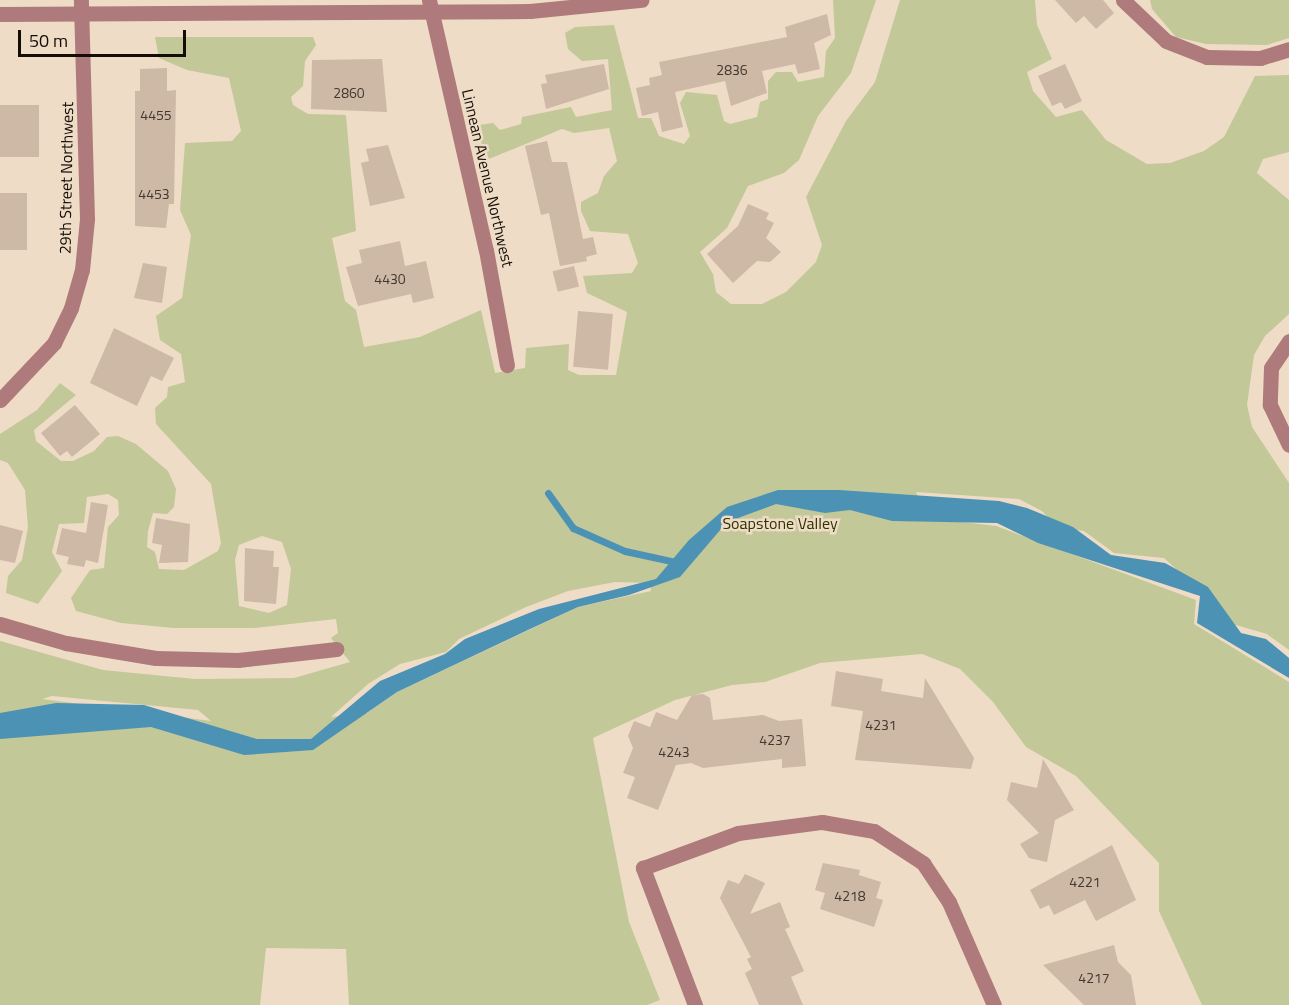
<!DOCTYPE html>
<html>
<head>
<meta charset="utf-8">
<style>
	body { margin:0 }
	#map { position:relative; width:1289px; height:1005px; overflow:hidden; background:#eedcc6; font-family:"Titillium Web",sans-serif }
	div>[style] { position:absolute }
	.green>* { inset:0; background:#c2c898 }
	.water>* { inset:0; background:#4c92b4 }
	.stream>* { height:7px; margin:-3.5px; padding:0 3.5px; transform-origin:3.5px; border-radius:3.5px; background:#4c92b4 }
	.building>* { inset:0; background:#ceb8a6; transform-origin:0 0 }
	.minor>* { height:15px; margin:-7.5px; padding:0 7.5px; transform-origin:7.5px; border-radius:7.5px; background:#af7a7b }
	span { translate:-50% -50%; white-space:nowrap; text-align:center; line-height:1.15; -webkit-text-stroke:5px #eedcc6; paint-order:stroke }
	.number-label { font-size:14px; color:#42382e }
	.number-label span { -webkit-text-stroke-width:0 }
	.street-label { font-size:16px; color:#130d06 }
	.park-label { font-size:16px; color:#303300 }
	.scale { position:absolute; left:18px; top:30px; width:168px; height:27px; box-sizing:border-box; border:3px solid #130d06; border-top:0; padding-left:8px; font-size:18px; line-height:21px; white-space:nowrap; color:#130d06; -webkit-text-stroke:4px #eedcc6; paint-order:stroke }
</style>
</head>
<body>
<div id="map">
	<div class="green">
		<i style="clip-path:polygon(evenodd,833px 0,876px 0,851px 73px,818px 116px,799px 160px,784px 173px,748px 186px,727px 228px,700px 252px,713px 274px,716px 292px,731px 304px,762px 304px,786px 292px,816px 262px,822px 245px,806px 197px,846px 121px,875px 82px,900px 0,1035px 0,1037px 25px,1052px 59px,1027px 72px,1033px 91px,1056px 117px,1082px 110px,1106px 140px,1147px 164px,1170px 163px,1204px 151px,1224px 137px,1255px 76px,1289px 75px,1289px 152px,1263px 159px,1257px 173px,1289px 200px,1289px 314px,1265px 336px,1254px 355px,1247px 405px,1252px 427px,1289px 483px,1289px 650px,1267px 634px,1222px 621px,1212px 602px,1164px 558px,1114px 553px,1084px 531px,1057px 527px,1042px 511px,1019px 499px,916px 492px,927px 518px,996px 526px,1196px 600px,1194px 624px,1289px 682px,1289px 1005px,1202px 1005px,1159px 911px,1159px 863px,1076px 776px,1026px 747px,993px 702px,960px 669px,922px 654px,820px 663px,765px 682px,732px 685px,675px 700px,593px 738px,629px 922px,660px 1000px,647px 1005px,349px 1005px,346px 949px,266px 948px,260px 1005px,0 1005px,0 641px,103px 670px,195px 679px,294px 678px,350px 662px,331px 638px,338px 633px,336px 619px,254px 628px,174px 628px,121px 623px,76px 611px,71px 598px,90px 570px,104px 568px,108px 527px,119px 515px,118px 500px,108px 494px,87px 497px,84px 523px,59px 524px,52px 552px,62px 571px,38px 604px,6px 593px,8px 576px,22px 560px,28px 527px,25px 490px,8px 463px,0 460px,0 434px,37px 410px,60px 383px,76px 395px,34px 430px,36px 441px,61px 461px,73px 461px,94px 451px,107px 437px,118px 436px,136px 444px,168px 471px,176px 489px,174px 507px,167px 514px,153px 513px,148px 531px,147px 547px,155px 552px,159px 569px,184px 570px,218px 551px,221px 543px,211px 484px,156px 424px,155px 408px,167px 397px,168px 387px,185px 382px,181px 354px,160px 340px,156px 316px,182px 298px,191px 235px,180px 210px,185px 143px,232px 141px,241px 131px,229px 78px,187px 70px,159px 58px,155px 37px,313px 37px,316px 45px,305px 61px,303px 86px,291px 97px,293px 105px,308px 114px,346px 115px,356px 231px,332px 238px,345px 301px,356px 310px,364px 347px,420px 337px,481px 310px,495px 373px,525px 368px,526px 348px,569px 344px,568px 370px,579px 375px,616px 375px,627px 312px,587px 293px,583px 276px,632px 273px,638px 263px,628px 234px,590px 231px,581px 211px,581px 202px,598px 193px,604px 176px,617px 161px,609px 128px,574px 133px,562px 129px,489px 159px,482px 148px,479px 125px,493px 123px,500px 130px,521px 124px,522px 117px,571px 107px,576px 117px,612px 110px,608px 59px,582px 61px,568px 49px,565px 33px,575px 27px,614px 25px,638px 118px,651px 118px,659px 136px,684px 144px,690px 136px,680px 103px,686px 92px,717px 95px,724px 121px,730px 124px,757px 117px,760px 102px,768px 99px,768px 81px,776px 72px,792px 72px,798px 82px,824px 77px,826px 51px,835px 38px,833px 0,262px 536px,282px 542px,291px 569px,287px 605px,269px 613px,239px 606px,235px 560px,239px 545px,262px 536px,833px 0,615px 582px,650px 583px,651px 591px,578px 607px,397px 692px,367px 713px,331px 717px,368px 684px,400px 664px,446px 652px,459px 639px,526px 607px,568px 591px,615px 582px,833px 0,52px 696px,198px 710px,211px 721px,42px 699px,52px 696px)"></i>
		<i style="clip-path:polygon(1150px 0,1289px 0,1289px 38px,1267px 45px,1206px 44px,1176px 37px,1152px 9px)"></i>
	</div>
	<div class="water">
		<i style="clip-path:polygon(778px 490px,839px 490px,999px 501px,1027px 508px,1073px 527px,1111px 555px,1165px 563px,1208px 587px,1241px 633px,1266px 639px,1289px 658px,1289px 678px,1197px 623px,1200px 596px,1038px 543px,997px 523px,892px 521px,850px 510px,825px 513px,776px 504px,727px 522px,680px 577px,629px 595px,578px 607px,530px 629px,397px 692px,313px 750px,244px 755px,151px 727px,0 739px,0 713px,56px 703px,144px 705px,257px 739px,311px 739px,380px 681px,445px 654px,465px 639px,539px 609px,656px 579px,689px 540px,727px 507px)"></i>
	</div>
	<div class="stream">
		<i style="left:548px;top:493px;width:43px;rotate:54.5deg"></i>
		<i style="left:573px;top:528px;width:57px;rotate:23.9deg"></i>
		<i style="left:625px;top:551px;width:56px;rotate:12.3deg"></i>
	</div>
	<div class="building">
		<i style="clip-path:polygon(1055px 0,1103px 0,1114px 13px,1096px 29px,1084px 16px,1076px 23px)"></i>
		<i style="clip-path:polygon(827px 14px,831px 35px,814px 43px,820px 69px,798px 74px,795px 64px,762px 71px,767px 93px,731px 106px,725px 81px,675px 92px,683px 127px,662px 132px,658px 112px,642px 116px,636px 88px,650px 85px,649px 78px,662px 75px,659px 62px,787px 37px,785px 27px)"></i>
		<i style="clip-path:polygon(382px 59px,387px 112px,311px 109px,312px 60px)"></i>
		<i style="clip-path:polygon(604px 64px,609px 89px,546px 109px,541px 84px,547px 83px,545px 75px)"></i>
		<i style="clip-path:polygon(1065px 64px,1082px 101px,1065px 109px,1061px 102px,1052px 106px,1038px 76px)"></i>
		<i style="clip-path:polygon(167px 68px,167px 91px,176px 90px,174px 204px,169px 204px,166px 228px,135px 226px,135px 91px,140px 91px,140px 69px)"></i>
		<i style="left:0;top:105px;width:39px;height:52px"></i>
		<i style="clip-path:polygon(547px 141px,552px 162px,567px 162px,583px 239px,593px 237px,597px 254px,586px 257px,587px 261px,560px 266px,549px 213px,541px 215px,525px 146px)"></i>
		<i style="clip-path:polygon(388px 145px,405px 198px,370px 206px,361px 163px,369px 161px,366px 149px)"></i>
		<i style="left:0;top:193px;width:27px;height:57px"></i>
		<i style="clip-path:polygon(748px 204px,769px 213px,766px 219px,774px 223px,766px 238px,781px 252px,770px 262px,757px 261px,733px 283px,707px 254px,738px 226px)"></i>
		<i style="clip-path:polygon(400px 241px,405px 266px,426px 261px,434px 298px,413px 303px,411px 294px,358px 306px,346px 267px,362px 263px,359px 250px)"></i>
		<i style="clip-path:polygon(143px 263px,167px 267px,162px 303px,134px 298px)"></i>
		<i style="left:574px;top:266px;width:21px;height:22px;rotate:76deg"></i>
		<i style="left:578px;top:311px;width:35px;height:56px;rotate:5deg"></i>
		<i style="clip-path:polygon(114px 328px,174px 358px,162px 381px,151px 376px,137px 406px,90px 383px)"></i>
		<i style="clip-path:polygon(75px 405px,100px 434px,72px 457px,67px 451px,60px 456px,41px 433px)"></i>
		<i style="clip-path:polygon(91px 502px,108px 505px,98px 563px,86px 560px,84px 567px,67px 564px,69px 557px,56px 554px,62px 528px,86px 533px)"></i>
		<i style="clip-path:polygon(156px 518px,190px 524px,188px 562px,159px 563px,162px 545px,152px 543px)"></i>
		<i style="clip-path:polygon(0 525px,23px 531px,15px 563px,0 560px)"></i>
		<i style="clip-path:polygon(245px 548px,274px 551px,273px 567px,279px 567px,276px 604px,244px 601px)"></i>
		<i style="clip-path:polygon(836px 671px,883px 679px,881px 691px,923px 698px,925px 678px,974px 758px,971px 769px,855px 760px,863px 711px,831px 706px)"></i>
		<i style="clip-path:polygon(703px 694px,710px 698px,713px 720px,763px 715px,779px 721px,802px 719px,806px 766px,782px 768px,782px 759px,703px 768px,691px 763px,676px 765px,658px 810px,627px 798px,635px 777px,623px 773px,633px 748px,628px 736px,634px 721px,650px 727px,656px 712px,677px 720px,692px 695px)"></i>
		<i style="clip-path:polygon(1043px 759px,1074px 810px,1055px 820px,1047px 862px,1029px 858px,1020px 844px,1039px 833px,1007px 800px,1011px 782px,1037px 788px)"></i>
		<i style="clip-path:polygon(1112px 845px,1136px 900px,1096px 921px,1085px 900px,1054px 915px,1049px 905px,1040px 909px,1030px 890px)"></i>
		<i style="clip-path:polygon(823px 863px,860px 870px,859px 875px,881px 882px,876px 898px,883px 900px,874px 927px,820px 909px,825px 893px,815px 890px)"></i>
		<i style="clip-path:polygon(745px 874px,765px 883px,750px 914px,780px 902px,790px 927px,785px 929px,804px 971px,791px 977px,803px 1005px,759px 1005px,745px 973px,752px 969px,747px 959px,751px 957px,720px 898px,728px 880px,739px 884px)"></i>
		<i style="clip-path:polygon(1114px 945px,1118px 962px,1131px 975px,1136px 1005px,1084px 1005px,1043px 965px)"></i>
	</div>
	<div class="minor">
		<i style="left:429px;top:0;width:256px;rotate:77.2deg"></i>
		<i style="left:486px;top:250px;width:117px;rotate:79.7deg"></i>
		<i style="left:1123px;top:0;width:59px;rotate:43.6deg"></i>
		<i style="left:1166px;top:41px;width:44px;rotate:21.3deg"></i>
		<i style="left:1207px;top:57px;width:53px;rotate:1.1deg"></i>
		<i style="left:1260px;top:58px;width:30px;rotate:-17deg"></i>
		<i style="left:0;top:14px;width:530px;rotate:-0.32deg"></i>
		<i style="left:530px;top:11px;width:112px;rotate:-5.7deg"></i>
		<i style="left:1289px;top:341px;width:32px;rotate:124deg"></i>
		<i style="left:1271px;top:368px;width:37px;rotate:92deg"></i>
		<i style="left:1270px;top:405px;width:44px;rotate:64.6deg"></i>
		<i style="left:0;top:400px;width:79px;rotate:-46.5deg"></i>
		<i style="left:54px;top:343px;width:39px;rotate:-64deg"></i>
		<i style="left:71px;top:308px;width:40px;rotate:-74deg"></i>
		<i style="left:82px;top:270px;width:51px;rotate:-84.4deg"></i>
		<i style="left:87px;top:219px;width:219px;rotate:-91.6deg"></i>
		<i style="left:0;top:624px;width:69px;rotate:16.1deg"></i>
		<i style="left:66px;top:643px;width:91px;rotate:9.5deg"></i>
		<i style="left:156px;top:658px;width:82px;rotate:1.4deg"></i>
		<i style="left:238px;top:660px;width:99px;rotate:-6.4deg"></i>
		<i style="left:695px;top:1005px;width:147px;rotate:-110.8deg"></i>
		<i style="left:643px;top:868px;width:101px;rotate:-20.2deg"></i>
		<i style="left:738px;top:833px;width:85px;rotate:-7.5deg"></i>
		<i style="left:822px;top:822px;width:53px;rotate:9.8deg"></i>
		<i style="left:874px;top:831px;width:59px;rotate:33.1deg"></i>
		<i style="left:923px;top:863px;width:47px;rotate:56.3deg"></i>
		<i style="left:949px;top:902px;width:112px;rotate:66.4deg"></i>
	</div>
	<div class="number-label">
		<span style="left:732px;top:70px">2836</span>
		<span style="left:349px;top:93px">2860</span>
		<span style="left:156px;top:115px">4455</span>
		<span style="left:154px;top:194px">4453</span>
		<span style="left:390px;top:279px">4430</span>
		<span style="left:881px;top:725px">4231</span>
		<span style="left:775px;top:740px">4237</span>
		<span style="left:674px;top:752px">4243</span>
		<span style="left:1085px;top:882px">4221</span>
		<span style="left:850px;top:896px">4218</span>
		<span style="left:1094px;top:978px">4217</span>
	</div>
	<div class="street-label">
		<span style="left:66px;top:178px;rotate:-89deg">29th Street Northwest</span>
		<span style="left:488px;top:178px;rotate:77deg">Linnean Avenue Northwest</span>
	</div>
	<div class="park-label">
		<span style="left:780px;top:523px">Soapstone Valley</span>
	</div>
	<div class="scale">50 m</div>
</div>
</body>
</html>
